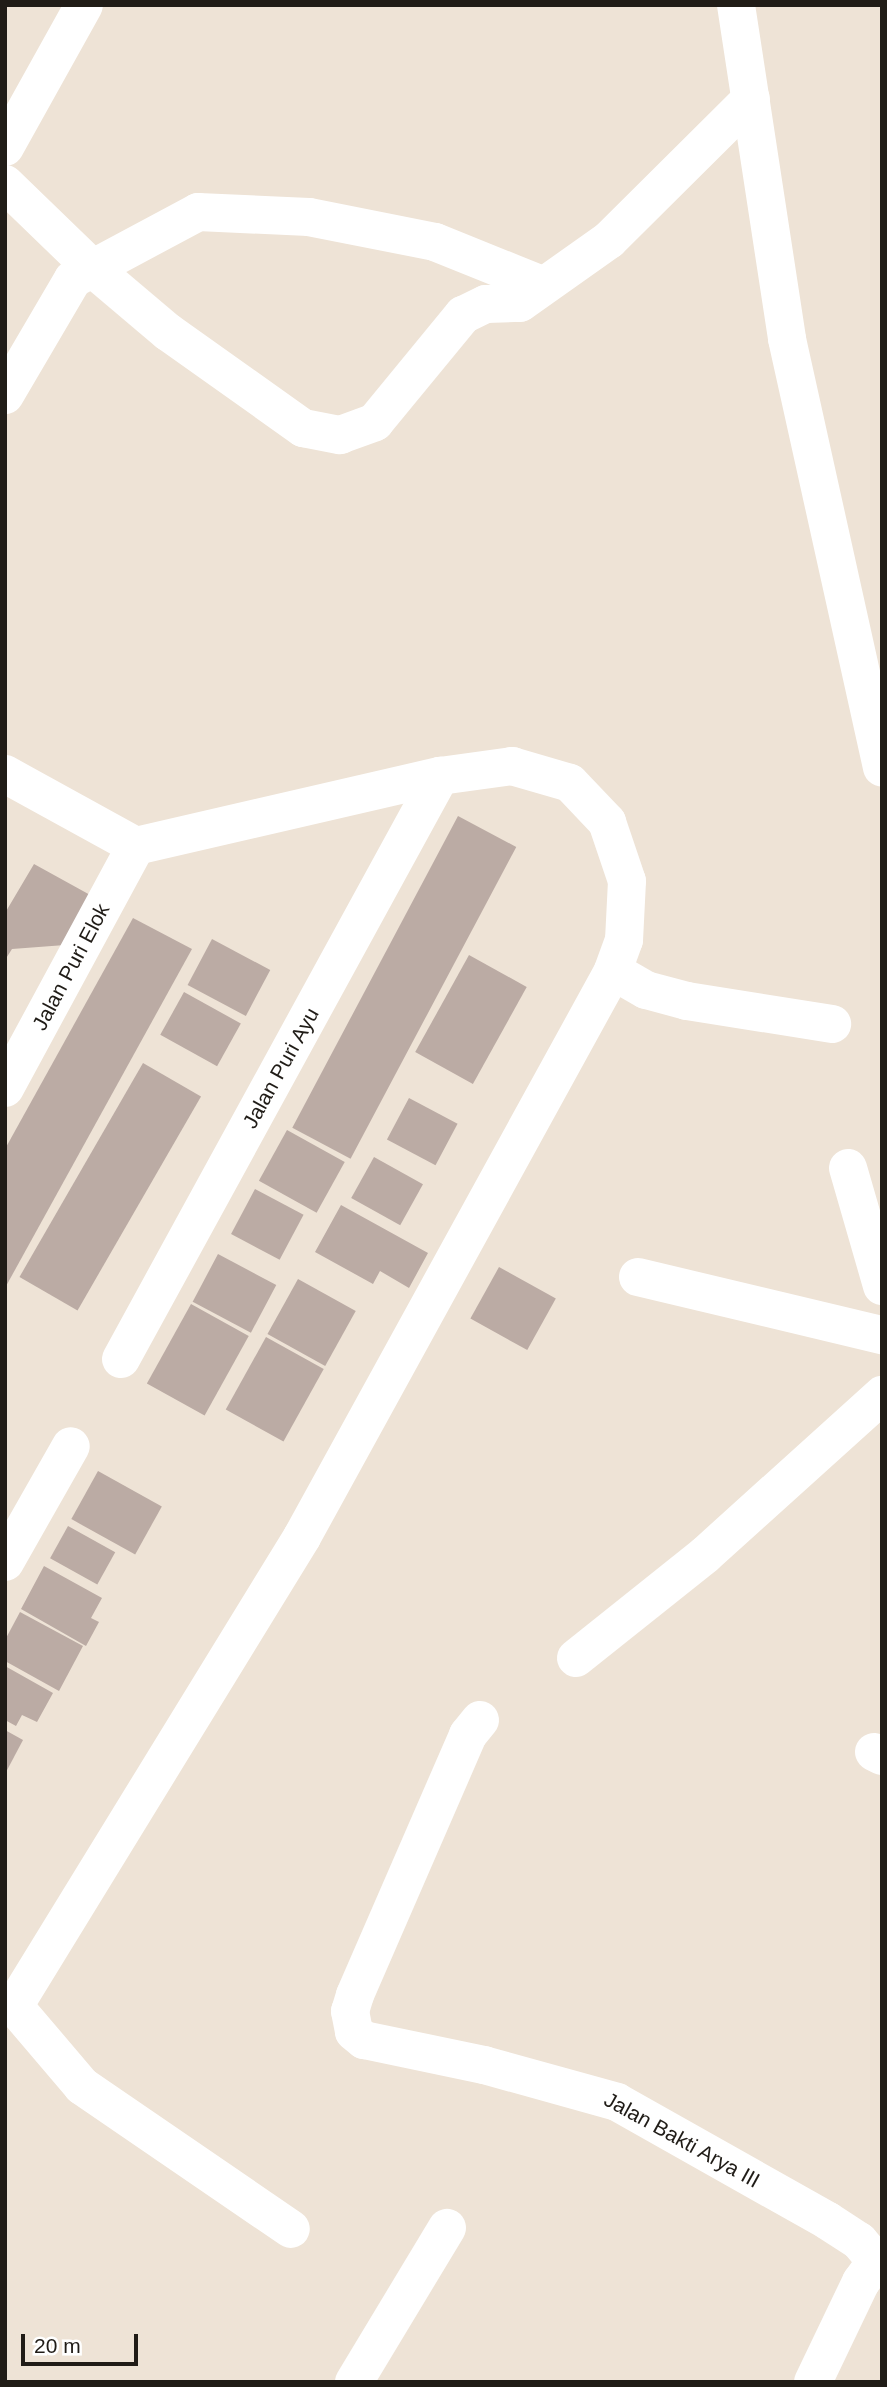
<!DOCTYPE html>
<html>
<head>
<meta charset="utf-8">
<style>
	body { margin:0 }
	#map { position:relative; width:887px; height:2387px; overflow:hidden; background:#eee3d6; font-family:Arial,sans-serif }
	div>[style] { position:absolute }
	.building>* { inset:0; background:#bbaba4; transform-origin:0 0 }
	.minor>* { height:38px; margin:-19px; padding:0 19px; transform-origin:19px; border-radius:19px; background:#fff }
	span { translate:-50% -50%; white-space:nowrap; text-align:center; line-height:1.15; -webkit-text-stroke:7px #fff; paint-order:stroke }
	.street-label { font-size:21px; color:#201c17 }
	.frame { position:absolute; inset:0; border:7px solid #201c17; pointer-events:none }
	.scale { position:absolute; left:21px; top:2334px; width:117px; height:32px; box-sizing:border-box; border:4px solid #201c17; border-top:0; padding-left:9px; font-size:21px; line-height:24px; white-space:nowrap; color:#201c17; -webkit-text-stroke:5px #fff; paint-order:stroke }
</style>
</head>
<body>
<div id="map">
	<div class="building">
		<i style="left:458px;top:816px;width:66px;height:353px;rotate:28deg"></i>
		<i style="clip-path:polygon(34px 864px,92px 896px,65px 945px,12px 949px,5px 960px,5px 913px)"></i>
		<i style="clip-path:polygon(133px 918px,192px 949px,5px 1288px,5px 1149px)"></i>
		<i style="left:212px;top:939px;width:66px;height:52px;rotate:28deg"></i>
		<i style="left:469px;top:955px;width:66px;height:111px;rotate:29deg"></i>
		<i style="left:184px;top:992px;width:65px;height:49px;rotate:29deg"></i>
		<i style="left:143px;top:1063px;width:67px;height:247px;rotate:30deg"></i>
		<i style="left:409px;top:1098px;width:55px;height:47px;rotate:28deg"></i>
		<i style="left:287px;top:1130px;width:66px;height:58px;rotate:29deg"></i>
		<i style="left:374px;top:1157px;width:56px;height:47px;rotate:29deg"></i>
		<i style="left:255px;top:1189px;width:55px;height:51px;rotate:28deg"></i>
		<i style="clip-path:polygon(341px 1205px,428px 1253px,409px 1288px,380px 1271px,373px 1284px,315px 1252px)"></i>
		<i style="left:218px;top:1254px;width:66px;height:54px;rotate:28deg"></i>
		<i style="left:499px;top:1267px;width:65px;height:59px;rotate:29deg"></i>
		<i style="left:298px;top:1279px;width:66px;height:63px;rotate:29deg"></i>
		<i style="left:191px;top:1304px;width:66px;height:91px;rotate:29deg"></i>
		<i style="left:266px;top:1337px;width:66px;height:83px;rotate:29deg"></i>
		<i style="left:98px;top:1471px;width:73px;height:55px;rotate:29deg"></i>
		<i style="left:68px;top:1526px;width:54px;height:37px;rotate:29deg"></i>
		<i style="clip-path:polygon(44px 1566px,102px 1598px,91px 1618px,99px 1622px,86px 1646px,21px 1609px)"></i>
		<i style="clip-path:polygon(20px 1612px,83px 1646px,59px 1691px,5px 1661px,5px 1640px)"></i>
		<i style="clip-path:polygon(5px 1666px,53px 1693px,37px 1722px,22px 1715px,16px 1726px,5px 1720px)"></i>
		<i style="clip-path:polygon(5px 1730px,23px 1740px,5px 1774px)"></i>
	</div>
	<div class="minor">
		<i style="left:736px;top:5px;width:338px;rotate:81.3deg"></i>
		<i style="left:787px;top:339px;width:439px;rotate:77.5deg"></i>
		<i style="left:5px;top:147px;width:162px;rotate:-60.9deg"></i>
		<i style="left:5px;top:184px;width:120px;rotate:44deg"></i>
		<i style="left:91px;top:267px;width:101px;rotate:40.2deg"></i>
		<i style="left:168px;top:332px;width:166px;rotate:35.4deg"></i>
		<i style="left:303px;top:428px;width:38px;rotate:11deg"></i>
		<i style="left:340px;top:435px;width:37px;rotate:-20deg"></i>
		<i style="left:375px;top:422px;width:139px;rotate:-50.6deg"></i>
		<i style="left:463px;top:315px;width:25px;rotate:-26deg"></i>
		<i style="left:486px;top:304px;width:34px;rotate:-2deg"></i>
		<i style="left:520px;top:303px;width:109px;rotate:-35.3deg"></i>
		<i style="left:609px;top:240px;width:200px;rotate:-44.8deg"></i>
		<i style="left:5px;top:395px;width:134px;rotate:-59.6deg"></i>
		<i style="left:73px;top:279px;width:142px;rotate:-28.2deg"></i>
		<i style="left:198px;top:212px;width:111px;rotate:2.6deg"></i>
		<i style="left:309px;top:217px;width:128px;rotate:11.2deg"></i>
		<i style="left:435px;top:242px;width:115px;rotate:21.9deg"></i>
		<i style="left:5px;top:774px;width:149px;rotate:28.8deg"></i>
		<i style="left:136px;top:846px;width:312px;rotate:-13deg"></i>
		<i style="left:440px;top:776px;width:73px;rotate:-7.9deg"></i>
		<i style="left:512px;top:766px;width:60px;rotate:16.3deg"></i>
		<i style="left:570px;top:783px;width:54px;rotate:46.5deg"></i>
		<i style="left:607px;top:822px;width:62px;rotate:71.3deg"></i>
		<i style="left:627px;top:881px;width:59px;rotate:92.9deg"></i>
		<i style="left:624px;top:940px;width:33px;rotate:110deg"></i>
		<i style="left:613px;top:971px;width:646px;rotate:118.79deg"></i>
		<i style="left:302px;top:1537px;width:550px;rotate:121.55deg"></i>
		<i style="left:613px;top:971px;width:38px;rotate:30deg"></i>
		<i style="left:646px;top:990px;width:42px;rotate:15deg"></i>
		<i style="left:687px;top:1001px;width:147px;rotate:9deg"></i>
		<i style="left:5px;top:1088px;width:275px;rotate:-61.6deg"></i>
		<i style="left:848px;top:1168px;width:123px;rotate:73.9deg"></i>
		<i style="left:638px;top:1277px;width:251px;rotate:13.4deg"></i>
		<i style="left:121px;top:1359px;width:665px;rotate:-61.31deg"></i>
		<i style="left:5px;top:1562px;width:133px;rotate:-60.4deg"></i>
		<i style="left:576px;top:1658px;width:165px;rotate:-38.6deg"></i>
		<i style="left:705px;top:1555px;width:239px;rotate:-42.1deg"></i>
		<i style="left:480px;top:1720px;width:19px;rotate:129deg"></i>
		<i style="left:468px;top:1735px;width:283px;rotate:113.5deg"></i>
		<i style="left:355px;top:1995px;width:17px;rotate:107deg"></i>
		<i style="left:350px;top:2011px;width:21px;rotate:79deg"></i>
		<i style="left:354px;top:2032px;width:13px;rotate:39deg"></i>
		<i style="left:364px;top:2040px;width:123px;rotate:11.8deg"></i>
		<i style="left:484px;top:2065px;width:138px;rotate:15.5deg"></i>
		<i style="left:617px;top:2102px;width:242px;rotate:29.4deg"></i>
		<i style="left:828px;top:2221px;width:37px;rotate:33deg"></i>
		<i style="left:859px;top:2241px;width:26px;rotate:50deg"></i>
		<i style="left:874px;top:1752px;width:9px;rotate:27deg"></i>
		<i style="left:5px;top:2002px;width:10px;rotate:24deg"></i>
		<i style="left:14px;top:2006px;width:105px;rotate:49.6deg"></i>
		<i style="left:82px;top:2086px;width:253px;rotate:34.4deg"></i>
		<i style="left:354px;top:2382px;width:180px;rotate:-58.9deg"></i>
		<i style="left:813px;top:2382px;width:111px;rotate:-64.4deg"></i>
		<i style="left:861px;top:2282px;width:26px;rotate:-54deg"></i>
	</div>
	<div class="street-label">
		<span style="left:71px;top:967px;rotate:-62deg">Jalan Puri Elok</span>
		<span style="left:281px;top:1068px;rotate:-61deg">Jalan Puri Ayu</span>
		<span style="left:682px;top:2140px;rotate:29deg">Jalan Bakti Arya III</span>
	</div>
	<div class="frame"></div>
	<div class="scale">20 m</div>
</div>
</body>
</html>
